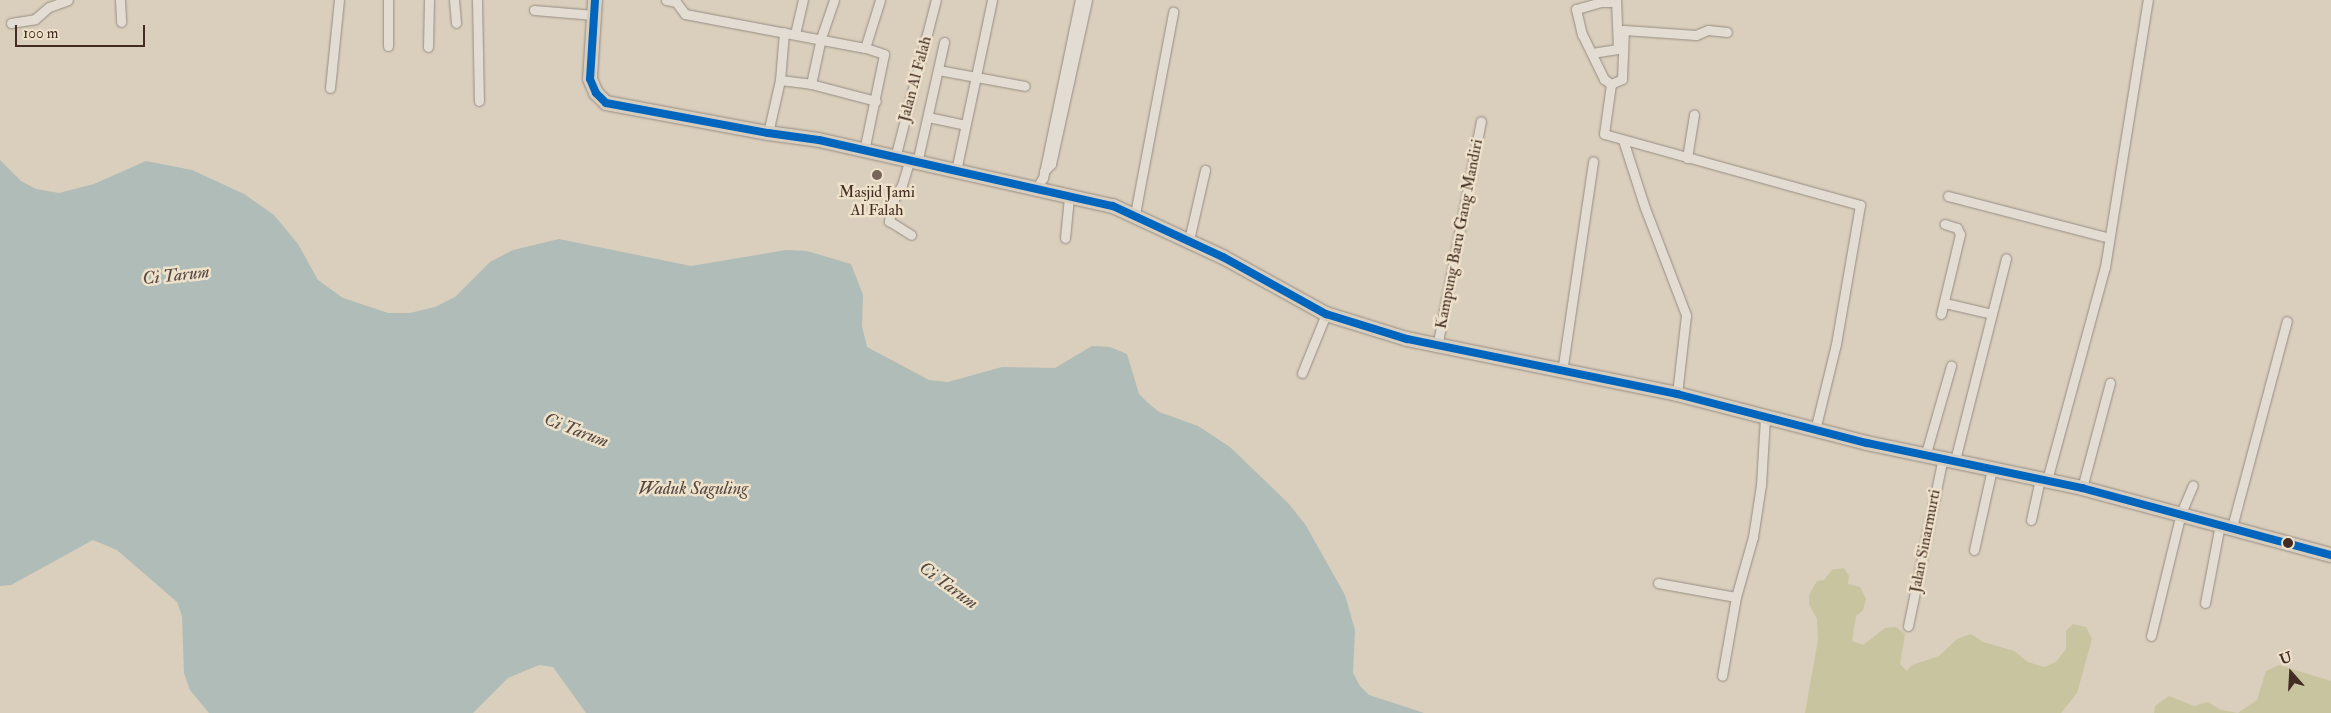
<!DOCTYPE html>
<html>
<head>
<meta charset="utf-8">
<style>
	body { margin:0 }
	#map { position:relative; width:2331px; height:713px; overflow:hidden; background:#dacebc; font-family:"IM FELL Double Pica",serif }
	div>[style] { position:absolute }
	.green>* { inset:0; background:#c8c49f }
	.water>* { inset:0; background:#afbcb8 }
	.roads { filter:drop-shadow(0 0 1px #968d82) drop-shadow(0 0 1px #968d82) }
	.minor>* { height:9px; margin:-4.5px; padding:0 4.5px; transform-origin:4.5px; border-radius:4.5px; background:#e2dcd3 }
	.trunk>* { height:14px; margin:-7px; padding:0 7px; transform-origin:7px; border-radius:7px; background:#d7cdbf }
	.bus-1>* { height:8px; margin:-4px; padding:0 4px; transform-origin:4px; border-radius:4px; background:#0065bd }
	.dots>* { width:14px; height:14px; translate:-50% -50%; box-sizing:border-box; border:2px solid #efe2cb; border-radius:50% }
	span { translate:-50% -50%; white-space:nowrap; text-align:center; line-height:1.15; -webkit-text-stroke:5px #efe2cb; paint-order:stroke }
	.street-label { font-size:16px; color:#422c23 }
	.poi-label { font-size:16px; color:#422c23 }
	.water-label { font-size:18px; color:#544741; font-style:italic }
	.north { position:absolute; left:2266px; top:648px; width:50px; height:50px; -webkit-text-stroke:4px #efe2cb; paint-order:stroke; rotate:341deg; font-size:14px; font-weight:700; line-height:20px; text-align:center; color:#422c23 }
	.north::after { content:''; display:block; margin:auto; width:18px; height:22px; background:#422c23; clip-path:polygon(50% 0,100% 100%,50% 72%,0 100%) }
	.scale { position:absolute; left:15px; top:25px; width:130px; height:22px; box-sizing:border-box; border:2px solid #422c23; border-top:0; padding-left:6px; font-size:15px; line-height:18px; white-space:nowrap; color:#422c23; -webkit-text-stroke:4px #efe2cb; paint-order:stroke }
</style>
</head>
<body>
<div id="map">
	<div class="green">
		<i style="clip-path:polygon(1844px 568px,1849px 576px,1848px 584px,1860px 587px,1866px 599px,1863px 610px,1856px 616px,1852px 641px,1863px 645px,1885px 628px,1896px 627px,1905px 634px,1900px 664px,1907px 671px,1912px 665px,1939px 656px,1957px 639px,1971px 634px,1983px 642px,2014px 651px,2028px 662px,2044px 667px,2056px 662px,2066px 649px,2066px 631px,2073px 624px,2086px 627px,2092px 639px,2077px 693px,2061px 713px,1805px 713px,1818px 640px,1817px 619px,1809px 604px,1809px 595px,1817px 581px,1824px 580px,1832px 570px)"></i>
		<i style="clip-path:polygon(2279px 665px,2331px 681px,2331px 713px,2154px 713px,2155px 706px,2169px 696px,2194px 706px,2208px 702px,2221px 710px,2238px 713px,2257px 700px,2266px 671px)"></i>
	</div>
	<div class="water">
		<i style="clip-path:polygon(0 160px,21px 181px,36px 189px,59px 193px,94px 184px,146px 161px,192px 170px,244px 194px,274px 215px,298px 244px,318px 280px,343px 298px,388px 313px,410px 313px,435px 307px,455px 297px,490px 262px,513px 250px,559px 239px,691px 266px,786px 250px,807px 251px,851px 264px,863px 295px,862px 326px,867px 347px,929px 380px,948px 382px,1002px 367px,1055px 368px,1092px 346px,1110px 347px,1127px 354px,1139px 394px,1147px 402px,1159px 412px,1198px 426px,1230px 447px,1288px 503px,1305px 524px,1345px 595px,1355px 630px,1353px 673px,1360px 686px,1369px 695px,1424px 713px,586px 713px,553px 667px,539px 665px,508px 678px,473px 713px,209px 713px,190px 690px,184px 673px,182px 616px,177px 602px,117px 550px,93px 540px,11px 585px,0 586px)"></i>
	</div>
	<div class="roads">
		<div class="minor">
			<i style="left:120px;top:0;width:22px;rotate:87deg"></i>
			<i style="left:454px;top:0;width:23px;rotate:85deg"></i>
			<i style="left:477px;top:0;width:101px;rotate:88.9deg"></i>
			<i style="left:666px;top:0;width:10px;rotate:11deg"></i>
			<i style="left:676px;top:2px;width:15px;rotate:53deg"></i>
			<i style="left:685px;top:14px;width:183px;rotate:10.7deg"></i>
			<i style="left:1616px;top:2px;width:15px;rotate:180deg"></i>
			<i style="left:1601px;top:2px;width:26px;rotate:164deg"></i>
			<i style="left:1576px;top:9px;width:26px;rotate:77deg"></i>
			<i style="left:1582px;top:34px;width:50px;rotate:63.9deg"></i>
			<i style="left:1604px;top:79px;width:9px;rotate:36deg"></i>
			<i style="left:1611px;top:84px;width:12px;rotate:-24deg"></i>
			<i style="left:1622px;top:79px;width:49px;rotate:-87.7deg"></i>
			<i style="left:1624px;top:30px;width:72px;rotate:4deg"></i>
			<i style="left:1696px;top:35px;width:13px;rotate:-23deg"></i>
			<i style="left:1708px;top:30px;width:19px;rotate:6deg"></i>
			<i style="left:534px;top:10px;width:60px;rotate:4.8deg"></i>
			<i style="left:11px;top:23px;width:24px;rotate:-9deg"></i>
			<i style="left:35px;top:19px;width:18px;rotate:-41deg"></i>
			<i style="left:49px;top:7px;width:20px;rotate:-20deg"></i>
			<i style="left:795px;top:34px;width:35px;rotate:-77deg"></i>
			<i style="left:388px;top:46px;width:46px;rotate:-90deg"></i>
			<i style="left:428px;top:47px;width:47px;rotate:-88.8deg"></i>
			<i style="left:1592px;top:53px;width:26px;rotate:-9deg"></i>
			<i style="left:1618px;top:49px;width:49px;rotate:-92.3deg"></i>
			<i style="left:938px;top:70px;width:88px;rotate:10.4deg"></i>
			<i style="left:780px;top:80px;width:31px;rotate:7deg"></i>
			<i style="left:811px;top:84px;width:67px;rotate:14.7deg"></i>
			<i style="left:811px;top:84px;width:47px;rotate:-77.7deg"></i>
			<i style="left:821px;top:38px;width:40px;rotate:-71.1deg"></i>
			<i style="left:1611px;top:84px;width:50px;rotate:98deg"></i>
			<i style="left:1604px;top:134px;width:266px;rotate:15.5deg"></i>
			<i style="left:1860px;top:205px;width:141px;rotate:99.8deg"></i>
			<i style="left:1836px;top:344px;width:89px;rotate:103.7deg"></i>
			<i style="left:330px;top:88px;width:88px;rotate:-84.2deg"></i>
			<i style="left:928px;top:117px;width:38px;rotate:12deg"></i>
			<i style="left:768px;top:133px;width:54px;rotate:-77.2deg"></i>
			<i style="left:780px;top:80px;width:48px;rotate:-85.2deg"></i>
			<i style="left:1623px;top:140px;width:71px;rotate:72.1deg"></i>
			<i style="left:1645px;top:208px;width:115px;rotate:69deg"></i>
			<i style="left:1686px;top:315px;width:80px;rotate:96.5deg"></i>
			<i style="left:864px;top:151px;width:99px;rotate:-78.3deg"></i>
			<i style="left:884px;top:54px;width:20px;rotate:-162deg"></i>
			<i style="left:865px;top:48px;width:50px;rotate:-72.6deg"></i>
			<i style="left:895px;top:158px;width:163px;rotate:-75.5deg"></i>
			<i style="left:1687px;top:158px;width:44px;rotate:-80.8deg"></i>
			<i style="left:909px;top:162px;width:24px;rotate:107deg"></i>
			<i style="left:902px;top:185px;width:16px;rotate:120deg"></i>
			<i style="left:894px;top:199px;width:23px;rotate:103deg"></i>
			<i style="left:889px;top:221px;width:26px;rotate:32deg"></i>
			<i style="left:917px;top:163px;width:124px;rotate:-77.4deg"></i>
			<i style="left:956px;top:171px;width:175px;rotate:-78.1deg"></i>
			<i style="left:1044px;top:171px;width:10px;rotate:-45deg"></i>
			<i style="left:1051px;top:164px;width:168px;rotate:-77.6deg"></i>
			<i style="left:1036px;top:189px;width:13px;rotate:-58deg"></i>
			<i style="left:1043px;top:178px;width:182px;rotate:-78.3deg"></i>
			<i style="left:1948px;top:196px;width:166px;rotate:14.6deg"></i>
			<i style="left:1135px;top:214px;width:206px;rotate:-79.3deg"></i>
			<i style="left:1065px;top:238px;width:41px;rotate:-84.4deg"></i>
			<i style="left:1189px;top:240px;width:72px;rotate:-77.1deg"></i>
			<i style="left:1945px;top:303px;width:48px;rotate:13.2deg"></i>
			<i style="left:1941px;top:314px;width:82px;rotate:-76.6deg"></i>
			<i style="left:1960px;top:234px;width:7px;rotate:-117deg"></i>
			<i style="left:1957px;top:228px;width:13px;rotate:-162deg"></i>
			<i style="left:1437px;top:347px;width:230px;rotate:-79deg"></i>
			<i style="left:1562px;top:372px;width:213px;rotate:-81.6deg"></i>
			<i style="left:1302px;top:373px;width:64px;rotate:-67.9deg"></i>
			<i style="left:1926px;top:453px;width:91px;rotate:-74deg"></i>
			<i style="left:1955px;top:460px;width:208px;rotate:-75.8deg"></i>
			<i style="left:2047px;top:480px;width:221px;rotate:-74.8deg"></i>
			<i style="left:2105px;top:267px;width:270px;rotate:-80.9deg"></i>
			<i style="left:2082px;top:488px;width:109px;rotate:-75.1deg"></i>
			<i style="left:2031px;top:520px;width:42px;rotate:-77.6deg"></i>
			<i style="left:2232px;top:527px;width:213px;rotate:-75.1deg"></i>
			<i style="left:1974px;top:550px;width:83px;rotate:-77.5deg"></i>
			<i style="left:1658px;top:583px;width:79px;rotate:10.2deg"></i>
			<i style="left:1736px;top:597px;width:80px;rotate:100deg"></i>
			<i style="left:1736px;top:597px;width:62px;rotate:-74.2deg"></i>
			<i style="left:1753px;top:537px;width:53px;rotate:-81.3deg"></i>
			<i style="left:1761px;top:485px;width:67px;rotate:-86.6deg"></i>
			<i style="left:2205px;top:603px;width:80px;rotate:-79.2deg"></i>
			<i style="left:1908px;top:626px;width:173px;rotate:-78.3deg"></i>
			<i style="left:2151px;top:636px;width:127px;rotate:-76.3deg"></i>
			<i style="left:2181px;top:513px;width:30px;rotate:-67deg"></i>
		</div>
		<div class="trunk">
			<i style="left:595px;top:0;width:79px;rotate:93.6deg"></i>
			<i style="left:590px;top:79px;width:15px;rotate:67deg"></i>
			<i style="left:596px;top:93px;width:14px;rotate:45deg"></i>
			<i style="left:606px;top:103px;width:165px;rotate:10.5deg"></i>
			<i style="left:768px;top:133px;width:51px;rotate:7.8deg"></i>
			<i style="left:819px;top:140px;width:301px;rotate:12.7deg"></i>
			<i style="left:1113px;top:206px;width:121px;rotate:24.9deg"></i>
			<i style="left:1223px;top:257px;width:118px;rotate:29deg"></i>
			<i style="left:1326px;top:314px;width:85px;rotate:17.2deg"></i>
			<i style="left:1407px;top:339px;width:276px;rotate:11.5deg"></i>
			<i style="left:1677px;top:394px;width:196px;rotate:14.5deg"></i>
			<i style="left:1867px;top:443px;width:220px;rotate:11.8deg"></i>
			<i style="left:2082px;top:488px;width:258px;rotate:15.1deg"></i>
		</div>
	</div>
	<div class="bus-1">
		<i style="left:595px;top:0;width:79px;rotate:93.6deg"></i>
		<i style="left:590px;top:79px;width:15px;rotate:67deg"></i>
		<i style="left:596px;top:93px;width:14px;rotate:45deg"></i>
		<i style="left:606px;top:103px;width:165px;rotate:10.5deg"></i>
		<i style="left:768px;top:133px;width:51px;rotate:7.8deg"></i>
		<i style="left:819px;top:140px;width:301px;rotate:12.7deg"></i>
		<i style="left:1113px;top:206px;width:121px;rotate:24.9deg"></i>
		<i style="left:1223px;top:257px;width:118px;rotate:29deg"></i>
		<i style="left:1326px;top:314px;width:85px;rotate:17.2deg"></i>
		<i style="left:1407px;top:339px;width:276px;rotate:11.5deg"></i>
		<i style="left:1677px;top:394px;width:196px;rotate:14.5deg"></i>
		<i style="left:1867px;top:443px;width:220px;rotate:11.8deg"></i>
		<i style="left:2082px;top:488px;width:258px;rotate:15.1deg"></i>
	</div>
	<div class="dots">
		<i style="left:877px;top:175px;background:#776559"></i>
		<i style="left:2288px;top:543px;background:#422c23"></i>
	</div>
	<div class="street-label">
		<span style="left:915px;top:79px;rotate:-75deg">Jalan Al Falah</span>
		<span style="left:1459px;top:234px;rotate:-79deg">Kampung Baru Gang Mandiri</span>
		<span style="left:1925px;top:541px;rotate:-79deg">Jalan Sinarmurti</span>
	</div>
	<div class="poi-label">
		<span style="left:877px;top:201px">Masjid Jami<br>Al Falah</span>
	</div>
	<div class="water-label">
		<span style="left:176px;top:276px;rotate:-6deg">Ci Tarum</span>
		<span style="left:576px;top:431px;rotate:21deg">Ci Tarum</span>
		<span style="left:693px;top:489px">Waduk Saguling</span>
		<span style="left:948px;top:586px;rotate:36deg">Ci Tarum</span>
	</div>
	<div class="north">U</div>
	<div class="scale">100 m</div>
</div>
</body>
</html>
